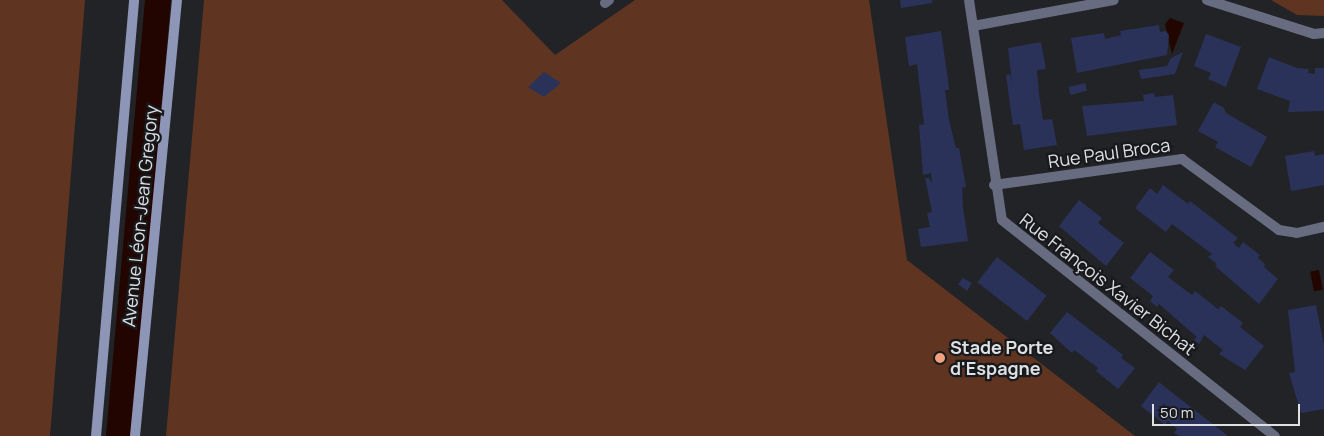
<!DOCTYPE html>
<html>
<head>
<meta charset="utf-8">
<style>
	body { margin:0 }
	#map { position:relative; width:1324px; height:436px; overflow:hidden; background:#222326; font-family:Manrope,sans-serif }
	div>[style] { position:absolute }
	.green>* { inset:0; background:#5f3421 }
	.water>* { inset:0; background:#230500; transform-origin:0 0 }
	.building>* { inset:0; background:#2b325a; transform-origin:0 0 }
	.street>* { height:10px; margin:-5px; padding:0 5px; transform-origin:5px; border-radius:5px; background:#676c81 }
	.secondary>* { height:10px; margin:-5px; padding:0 5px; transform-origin:5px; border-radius:5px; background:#8e96b7 }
	.dots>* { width:14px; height:14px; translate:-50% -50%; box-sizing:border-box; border:2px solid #18191d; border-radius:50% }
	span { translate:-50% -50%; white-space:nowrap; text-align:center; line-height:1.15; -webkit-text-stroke:4.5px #18191d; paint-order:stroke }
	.street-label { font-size:18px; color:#dfe0e2 }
	.poi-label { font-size:18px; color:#dfe0e2; font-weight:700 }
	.left { translate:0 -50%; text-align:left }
	.scale { position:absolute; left:1152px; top:404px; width:148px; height:22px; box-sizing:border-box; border:2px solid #dfe0e2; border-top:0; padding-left:6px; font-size:15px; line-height:18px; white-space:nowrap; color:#dfe0e2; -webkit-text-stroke:4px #18191d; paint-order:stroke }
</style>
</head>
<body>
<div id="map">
	<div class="green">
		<i style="clip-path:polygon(0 0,85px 0,50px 436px,0 436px)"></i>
		<i style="clip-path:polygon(204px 0,502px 0,555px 55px,635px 0,869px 0,907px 260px,1135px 436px,166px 436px)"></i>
		<i style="clip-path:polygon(1271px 0,1324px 0,1324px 16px,1297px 15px)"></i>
	</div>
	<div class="water">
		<i style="clip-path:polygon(145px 0,171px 0,147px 272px,131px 436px,106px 436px)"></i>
		<i style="clip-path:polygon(1170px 18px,1184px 23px,1172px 54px,1165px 24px)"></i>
		<i style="left:1319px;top:270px;width:20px;height:9px;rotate:79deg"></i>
	</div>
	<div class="building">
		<i style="clip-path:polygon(900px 0,932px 0,932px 3px,901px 8px)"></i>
		<i style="clip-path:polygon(1159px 25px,1160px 32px,1166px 31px,1169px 35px,1167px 55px,1077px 73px,1071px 38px,1104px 33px,1105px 39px,1121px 35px,1120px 31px)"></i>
		<i style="clip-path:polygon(941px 31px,948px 80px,949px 90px,945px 90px,949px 120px,956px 148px,959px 148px,966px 187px,962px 188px,963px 207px,968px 241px,921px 247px,918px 229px,930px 227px,927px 213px,932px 212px,925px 178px,929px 178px,932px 183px,931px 173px,923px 175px,919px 125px,924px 124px,917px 64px,909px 66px,905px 37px)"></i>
		<i style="clip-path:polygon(1206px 34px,1241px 47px,1226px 87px,1208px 79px,1211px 73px,1194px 66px)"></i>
		<i style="clip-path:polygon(1041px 42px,1046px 69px,1037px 70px,1039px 94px,1043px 120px,1052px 119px,1057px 145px,1024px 150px,1020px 124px,1013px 125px,1011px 112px,1006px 75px,1010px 74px,1012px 84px,1008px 48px)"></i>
		<i style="clip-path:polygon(1183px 52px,1175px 74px,1141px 79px,1139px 70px,1167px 66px,1171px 58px)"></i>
		<i style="clip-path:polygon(1269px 57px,1297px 68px,1309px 69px,1308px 73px,1315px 74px,1315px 68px,1324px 68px,1324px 111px,1288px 112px,1290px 101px,1257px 89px)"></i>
		<i style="clip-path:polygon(544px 72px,561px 83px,544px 97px,528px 87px)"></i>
		<i style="left:1085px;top:83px;width:8px;height:17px;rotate:76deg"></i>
		<i style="clip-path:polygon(1154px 93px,1155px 97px,1173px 95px,1177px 125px,1087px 136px,1082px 106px,1144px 101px,1143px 95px)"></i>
		<i style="clip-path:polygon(1214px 102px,1224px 108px,1226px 113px,1267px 137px,1251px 167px,1215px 147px,1218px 142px,1198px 131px)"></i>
		<i style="clip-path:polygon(1314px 151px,1315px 156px,1324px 154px,1324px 185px,1291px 191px,1285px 156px)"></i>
		<i style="clip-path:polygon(1163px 185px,1188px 204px,1190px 201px,1238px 238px,1233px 243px,1239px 248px,1243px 242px,1260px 255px,1258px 258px,1265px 264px,1264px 267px,1278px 279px,1259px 304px,1215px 266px,1217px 264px,1208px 257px,1212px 254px,1172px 224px,1166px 232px,1135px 208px,1150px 188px,1157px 194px)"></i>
		<i style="clip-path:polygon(1079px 200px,1102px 218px,1098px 223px,1124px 243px,1106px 266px,1059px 226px)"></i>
		<i style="clip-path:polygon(1150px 252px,1174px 270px,1168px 277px,1192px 295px,1195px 291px,1218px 309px,1221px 306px,1243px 323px,1240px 327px,1264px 346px,1245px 370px,1219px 354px,1223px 350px,1204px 335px,1199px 344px,1194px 340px,1197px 337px,1159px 304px,1157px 307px,1150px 301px,1153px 296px,1130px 278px)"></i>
		<i style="left:997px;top:257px;width:63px;height:32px;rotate:38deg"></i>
		<i style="clip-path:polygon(963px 278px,972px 283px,967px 291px,958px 284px)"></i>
		<i style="clip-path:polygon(1316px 305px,1324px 345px,1324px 409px,1301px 413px,1289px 373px,1295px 372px,1288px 310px)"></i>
		<i style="clip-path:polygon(1067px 312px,1123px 355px,1121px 358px,1135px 368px,1118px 389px,1096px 371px,1098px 368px,1074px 350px,1072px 353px,1050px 333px)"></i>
		<i style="clip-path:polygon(1159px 382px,1165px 387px,1228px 436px,1179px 436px,1174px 433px,1177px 429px,1168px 421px,1165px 425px,1141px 406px)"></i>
	</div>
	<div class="street">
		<i style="left:969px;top:0;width:222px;rotate:81.5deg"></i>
		<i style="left:1002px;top:220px;width:348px;rotate:38.4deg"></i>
		<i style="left:1207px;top:0;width:112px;rotate:17.6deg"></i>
		<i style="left:1314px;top:34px;width:10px;rotate:-6deg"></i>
		<i style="left:605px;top:3px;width:5px;rotate:-37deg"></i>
		<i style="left:973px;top:26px;width:143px;rotate:-10.4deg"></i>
		<i style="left:994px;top:185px;width:190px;rotate:-7.9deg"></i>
		<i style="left:1182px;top:159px;width:120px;rotate:36.2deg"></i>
		<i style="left:1279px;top:230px;width:18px;rotate:9deg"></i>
		<i style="left:1297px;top:233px;width:28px;rotate:-13deg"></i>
	</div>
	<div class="secondary">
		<i style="left:96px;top:436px;width:438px;rotate:-85deg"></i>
		<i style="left:135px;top:436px;width:438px;rotate:-84.5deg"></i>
	</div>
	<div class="dots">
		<i style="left:940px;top:358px;background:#f1a17d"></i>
	</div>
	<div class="street-label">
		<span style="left:1109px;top:153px;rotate:-8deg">Rue Paul Broca</span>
		<span style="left:140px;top:216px;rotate:-84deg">Avenue Léon-Jean Gregory</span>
		<span style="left:1108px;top:284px;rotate:38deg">Rue François Xavier Bichat</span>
	</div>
	<div class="poi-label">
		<span class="left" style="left:950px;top:358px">Stade Porte<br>d'Espagne</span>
	</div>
	<div class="scale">50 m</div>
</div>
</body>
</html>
